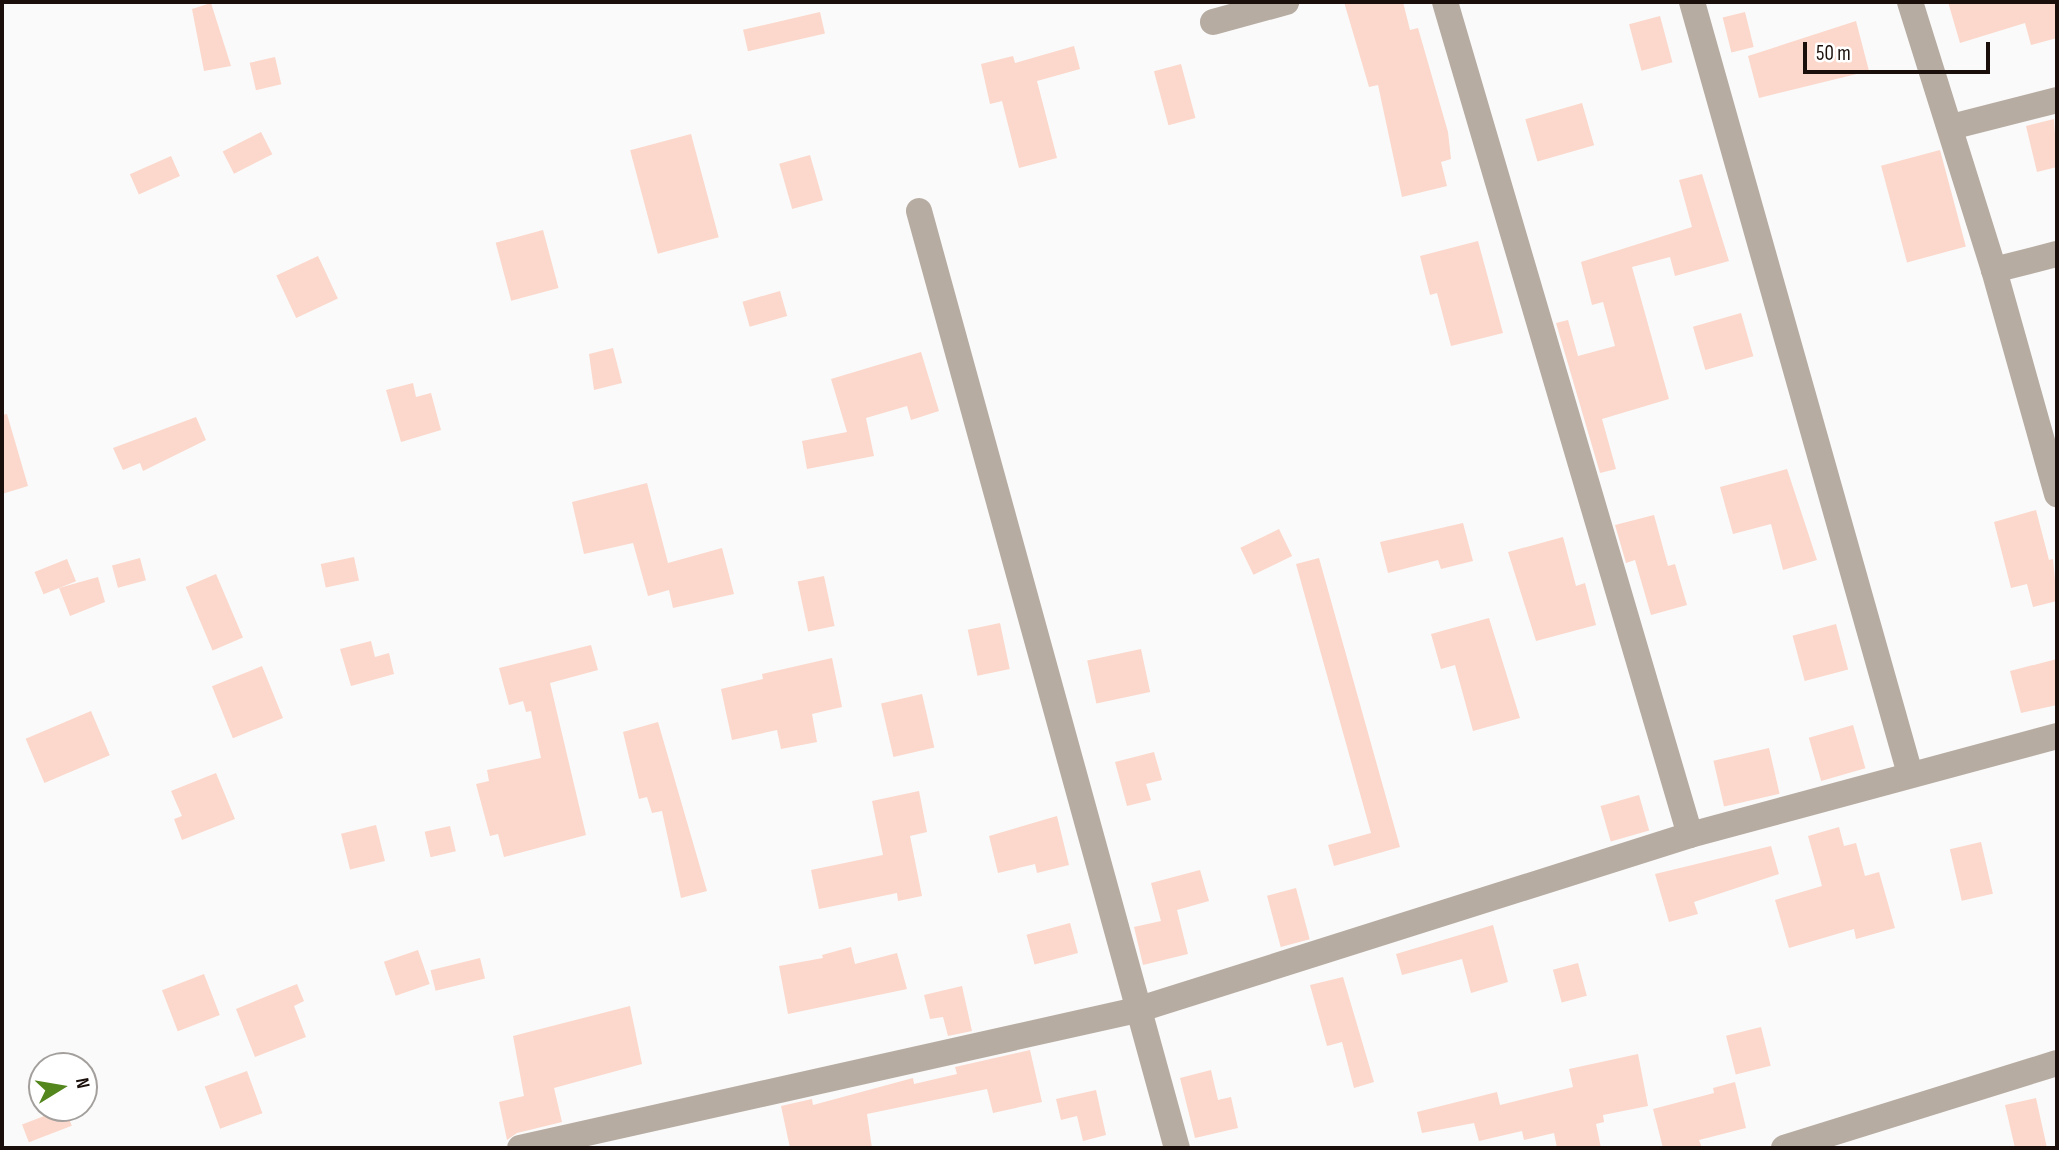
<!DOCTYPE html>
<html>
<head>
<meta charset="utf-8">
<style>
	body { margin:0 }
	#map { position:relative; width:2059px; height:1150px; overflow:hidden; background:#fafafa; font-family:"Sofia Sans Condensed",sans-serif }
	div>[style] { position:absolute }
	.building>* { inset:0; background:#fbd8cb; transform-origin:0 0 }
	.minor>* { height:26px; margin:-13px; padding:0 13px; transform-origin:13px; border-radius:13px; background:#b7aca2 }
	span { translate:-50% -50%; white-space:nowrap; text-align:center; line-height:1.15; -webkit-text-stroke:7px #fff; paint-order:stroke }
	.frame { position:absolute; inset:0; border:4px solid #1a0f0b; pointer-events:none }
	.north { position:absolute; left:28px; top:1052px; width:70px; height:70px; box-sizing:border-box; background:#fff; border:2px solid #a39f9d; border-radius:50%; rotate:79deg; font-size:19px; font-weight:700; line-height:28px; text-align:center; color:#1a0f0b }
	.north::after { content:''; display:block; margin:auto; width:24px; height:32px; background:#53861d; clip-path:polygon(50% 0,100% 100%,50% 72%,0 100%) }
	.scale { position:absolute; left:1803px; top:42px; width:187px; height:32px; box-sizing:border-box; border:4px solid #1a0f0b; border-top:0; padding-left:9px; font-size:21px; line-height:24px; white-space:nowrap; color:#1a0f0b; -webkit-text-stroke:5px #fff; paint-order:stroke }
</style>
</head>
<body>
<div id="map">
	<div class="building">
		<i style="clip-path:polygon(1344px 2px,1403px 2px,1410px 30px,1418px 28px,1448px 132px,1451px 159px,1441px 162px,1447px 186px,1402px 197px,1378px 85px,1369px 87px)"></i>
		<i style="clip-path:polygon(1948px 2px,2057px 2px,2057px 38px,2031px 45px,2025px 23px,1960px 43px)"></i>
		<i style="clip-path:polygon(211px 3px,231px 66px,204px 71px,192px 9px)"></i>
		<i style="left:820px;top:12px;width:22px;height:79px;rotate:77deg"></i>
		<i style="left:1745px;top:12px;width:36px;height:23px;rotate:76deg"></i>
		<i style="left:1660px;top:16px;width:48px;height:32px;rotate:75deg"></i>
		<i style="clip-path:polygon(1856px 21px,1869px 71px,1759px 98px,1748px 56px)"></i>
		<i style="clip-path:polygon(1074px 46px,1080px 69px,1037px 81px,1057px 158px,1019px 168px,1002px 101px,990px 104px,981px 64px,1013px 56px,1015px 63px)"></i>
		<i style="left:275px;top:57px;width:28px;height:26px;rotate:77deg"></i>
		<i style="left:1181px;top:64px;width:56px;height:28px;rotate:75deg"></i>
		<i style="left:1582px;top:103px;width:44px;height:59px;rotate:74deg"></i>
		<i style="clip-path:polygon(2054px 119px,2057px 167px,2037px 172px,2026px 126px)"></i>
		<i style="left:261px;top:132px;width:25px;height:43px;rotate:63deg"></i>
		<i style="left:691px;top:134px;width:107px;height:63px;rotate:75deg"></i>
		<i style="left:1940px;top:150px;width:100px;height:61px;rotate:75deg"></i>
		<i style="left:810px;top:155px;width:47px;height:32px;rotate:74deg"></i>
		<i style="left:171px;top:156px;width:22px;height:45px;rotate:66deg"></i>
		<i style="clip-path:polygon(1702px 174px,1729px 261px,1675px 276px,1670px 257px,1632px 267px,1669px 399px,1602px 419px,1616px 469px,1600px 473px,1556px 323px,1568px 320px,1578px 356px,1615px 346px,1603px 302px,1592px 305px,1581px 262px,1692px 227px,1679px 180px)"></i>
		<i style="left:543px;top:230px;width:60px;height:49px;rotate:75deg"></i>
		<i style="clip-path:polygon(1478px 241px,1503px 333px,1451px 346px,1437px 293px,1430px 295px,1420px 256px)"></i>
		<i style="left:318px;top:256px;width:47px;height:46px;rotate:65deg"></i>
		<i style="left:780px;top:291px;width:26px;height:39px;rotate:74deg"></i>
		<i style="left:1741px;top:313px;width:45px;height:50px;rotate:74deg"></i>
		<i style="clip-path:polygon(613px 348px,622px 383px,594px 390px,589px 354px)"></i>
		<i style="clip-path:polygon(921px 352px,939px 411px,911px 420px,907px 406px,866px 418px,874px 456px,807px 469px,802px 441px,847px 432px,831px 379px)"></i>
		<i style="clip-path:polygon(413px 383px,416px 397px,431px 393px,441px 430px,401px 442px,386px 390px)"></i>
		<i style="clip-path:polygon(7px 414px,28px 486px,2px 494px,2px 415px)"></i>
		<i style="clip-path:polygon(196px 417px,206px 440px,143px 471px,140px 463px,123px 470px,113px 448px)"></i>
		<i style="clip-path:polygon(1787px 469px,1817px 560px,1783px 570px,1771px 524px,1733px 534px,1720px 487px)"></i>
		<i style="clip-path:polygon(647px 483px,668px 563px,722px 548px,734px 594px,673px 608px,669px 590px,648px 596px,633px 543px,584px 554px,572px 502px)"></i>
		<i style="clip-path:polygon(2036px 510px,2049px 560px,2053px 559px,2057px 601px,2033px 607px,2027px 584px,2011px 588px,1994px 522px)"></i>
		<i style="clip-path:polygon(1654px 515px,1668px 566px,1675px 564px,1687px 605px,1651px 615px,1635px 560px,1626px 563px,1615px 525px)"></i>
		<i style="clip-path:polygon(1463px 523px,1473px 561px,1441px 569px,1438px 560px,1388px 573px,1380px 542px)"></i>
		<i style="left:1279px;top:529px;width:30px;height:43px;rotate:64deg"></i>
		<i style="clip-path:polygon(1563px 537px,1576px 586px,1585px 583px,1596px 625px,1536px 641px,1508px 552px)"></i>
		<i style="left:354px;top:557px;width:24px;height:34px;rotate:78deg"></i>
		<i style="left:140px;top:558px;width:23px;height:29px;rotate:75deg"></i>
		<i style="clip-path:polygon(1319px 558px,1400px 847px,1334px 866px,1328px 845px,1371px 833px,1296px 564px)"></i>
		<i style="left:67px;top:559px;width:24px;height:35px;rotate:68deg"></i>
		<i style="left:216px;top:574px;width:69px;height:33px;rotate:67deg"></i>
		<i style="left:824px;top:576px;width:51px;height:27px;rotate:78deg"></i>
		<i style="clip-path:polygon(98px 577px,105px 602px,70px 616px,59px 588px)"></i>
		<i style="clip-path:polygon(1489px 618px,1520px 718px,1473px 731px,1455px 665px,1441px 669px,1431px 634px)"></i>
		<i style="left:1000px;top:623px;width:47px;height:33px;rotate:78deg"></i>
		<i style="left:1836px;top:624px;width:47px;height:45px;rotate:75deg"></i>
		<i style="clip-path:polygon(371px 641px,375px 657px,389px 653px,394px 674px,351px 686px,340px 649px)"></i>
		<i style="clip-path:polygon(591px 645px,598px 670px,550px 683px,586px 835px,504px 857px,498px 834px,490px 836px,476px 784px,489px 781px,487px 770px,541px 758px,531px 711px,526px 712px,523px 701px,509px 705px,499px 668px)"></i>
		<i style="left:1141px;top:649px;width:44px;height:55px;rotate:78deg"></i>
		<i style="clip-path:polygon(832px 658px,842px 707px,812px 714px,817px 742px,781px 749px,777px 730px,732px 740px,721px 689px,763px 679px,762px 674px)"></i>
		<i style="clip-path:polygon(2057px 659px,2057px 705px,2021px 713px,2010px 671px)"></i>
		<i style="left:262px;top:666px;width:56px;height:54px;rotate:68deg"></i>
		<i style="left:922px;top:694px;width:55px;height:42px;rotate:77deg"></i>
		<i style="left:91px;top:711px;width:48px;height:71px;rotate:67deg"></i>
		<i style="clip-path:polygon(658px 722px,707px 891px,681px 898px,662px 811px,652px 813px,647px 797px,639px 799px,623px 732px)"></i>
		<i style="left:1853px;top:725px;width:45px;height:46px;rotate:74deg"></i>
		<i style="left:1769px;top:748px;width:47px;height:57px;rotate:77deg"></i>
		<i style="clip-path:polygon(1154px 752px,1162px 780px,1146px 784px,1151px 800px,1127px 806px,1115px 762px)"></i>
		<i style="clip-path:polygon(216px 773px,235px 819px,182px 840px,174px 819px,182px 816px,171px 791px)"></i>
		<i style="clip-path:polygon(919px 791px,927px 832px,910px 836px,922px 896px,898px 901px,897px 893px,819px 909px,811px 870px,883px 855px,872px 801px)"></i>
		<i style="left:1639px;top:795px;width:37px;height:40px;rotate:74deg"></i>
		<i style="clip-path:polygon(1057px 816px,1069px 865px,1037px 873px,1035px 864px,998px 873px,989px 836px)"></i>
		<i style="left:376px;top:825px;width:37px;height:36px;rotate:76deg"></i>
		<i style="left:450px;top:826px;width:26px;height:26px;rotate:77deg"></i>
		<i style="clip-path:polygon(1839px 827px,1844px 846px,1856px 843px,1865px 876px,1879px 872px,1895px 928px,1856px 939px,1854px 929px,1789px 948px,1775px 900px,1822px 886px,1808px 836px)"></i>
		<i style="left:1981px;top:842px;width:53px;height:32px;rotate:77deg"></i>
		<i style="clip-path:polygon(1771px 846px,1779px 874px,1694px 902px,1698px 914px,1669px 922px,1655px 874px)"></i>
		<i style="clip-path:polygon(1200px 870px,1209px 901px,1177px 910px,1188px 954px,1143px 965px,1134px 927px,1161px 921px,1151px 883px)"></i>
		<i style="left:1296px;top:888px;width:53px;height:30px;rotate:75deg"></i>
		<i style="left:1070px;top:923px;width:31px;height:45px;rotate:75deg"></i>
		<i style="clip-path:polygon(1493px 925px,1508px 982px,1471px 993px,1462px 959px,1402px 975px,1396px 954px)"></i>
		<i style="clip-path:polygon(851px 947px,855px 964px,897px 953px,907px 989px,788px 1014px,779px 966px,823px 958px,822px 955px)"></i>
		<i style="left:418px;top:950px;width:36px;height:36px;rotate:71deg"></i>
		<i style="left:480px;top:958px;width:21px;height:51px;rotate:76deg"></i>
		<i style="left:1578px;top:963px;width:34px;height:26px;rotate:75deg"></i>
		<i style="left:204px;top:974px;width:44px;height:45px;rotate:69deg"></i>
		<i style="clip-path:polygon(1343px 977px,1374px 1082px,1354px 1088px,1342px 1042px,1327px 1046px,1310px 985px)"></i>
		<i style="clip-path:polygon(297px 984px,304px 1001px,294px 1006px,306px 1037px,255px 1057px,236px 1009px)"></i>
		<i style="clip-path:polygon(962px 986px,972px 1031px,948px 1036px,943px 1017px,930px 1019px,924px 995px)"></i>
		<i style="clip-path:polygon(630px 1006px,642px 1064px,554px 1088px,562px 1122px,517px 1133px,507px 1140px,499px 1102px,524px 1096px,513px 1036px)"></i>
		<i style="left:1761px;top:1027px;width:40px;height:36px;rotate:76deg"></i>
		<i style="clip-path:polygon(1030px 1050px,1042px 1102px,993px 1113px,987px 1089px,867px 1114px,872px 1148px,790px 1148px,781px 1106px,812px 1099px,813px 1105px,913px 1078px,914px 1084px,957px 1074px,955px 1067px)"></i>
		<i style="clip-path:polygon(1638px 1054px,1648px 1106px,1603px 1115px,1604px 1122px,1596px 1124px,1601px 1148px,1557px 1148px,1554px 1133px,1524px 1140px,1522px 1131px,1479px 1141px,1474px 1123px,1422px 1133px,1417px 1112px,1497px 1092px,1500px 1105px,1573px 1087px,1569px 1069px)"></i>
		<i style="clip-path:polygon(1211px 1070px,1218px 1100px,1231px 1097px,1238px 1128px,1195px 1138px,1180px 1078px)"></i>
		<i style="left:247px;top:1071px;width:45px;height:45px;rotate:70deg"></i>
		<i style="clip-path:polygon(1735px 1082px,1746px 1128px,1699px 1140px,1702px 1148px,1663px 1148px,1653px 1109px,1714px 1093px,1713px 1088px)"></i>
		<i style="clip-path:polygon(1096px 1090px,1106px 1135px,1083px 1141px,1077px 1116px,1061px 1120px,1056px 1099px)"></i>
		<i style="clip-path:polygon(2036px 1098px,2047px 1148px,2015px 1148px,2005px 1105px)"></i>
		<i style="left:65px;top:1108px;width:19px;height:46px;rotate:69deg"></i>
	</div>
	<div class="minor">
		<i style="left:1445px;top:2px;width:868px;rotate:73.61deg"></i>
		<i style="left:1692px;top:2px;width:802px;rotate:74.23deg"></i>
		<i style="left:1910px;top:2px;width:281px;rotate:72.6deg"></i>
		<i style="left:1994px;top:270px;width:233px;rotate:74.3deg"></i>
		<i style="left:1213px;top:22px;width:76px;rotate:-15.3deg"></i>
		<i style="left:1951px;top:127px;width:109px;rotate:-14.3deg"></i>
		<i style="left:919px;top:211px;width:972px;rotate:74.61deg"></i>
		<i style="left:1994px;top:270px;width:65px;rotate:-14.3deg"></i>
		<i style="left:520px;top:1148px;width:632px;rotate:-12.61deg"></i>
		<i style="left:1137px;top:1010px;width:580px;rotate:-17.56deg"></i>
		<i style="left:1690px;top:835px;width:380px;rotate:-15.1deg"></i>
		<i style="left:1784px;top:1148px;width:286px;rotate:-17.3deg"></i>
	</div>
	<div class="frame"></div>
	<div class="north">N</div>
	<div class="scale">50 m</div>
</div>
</body>
</html>
